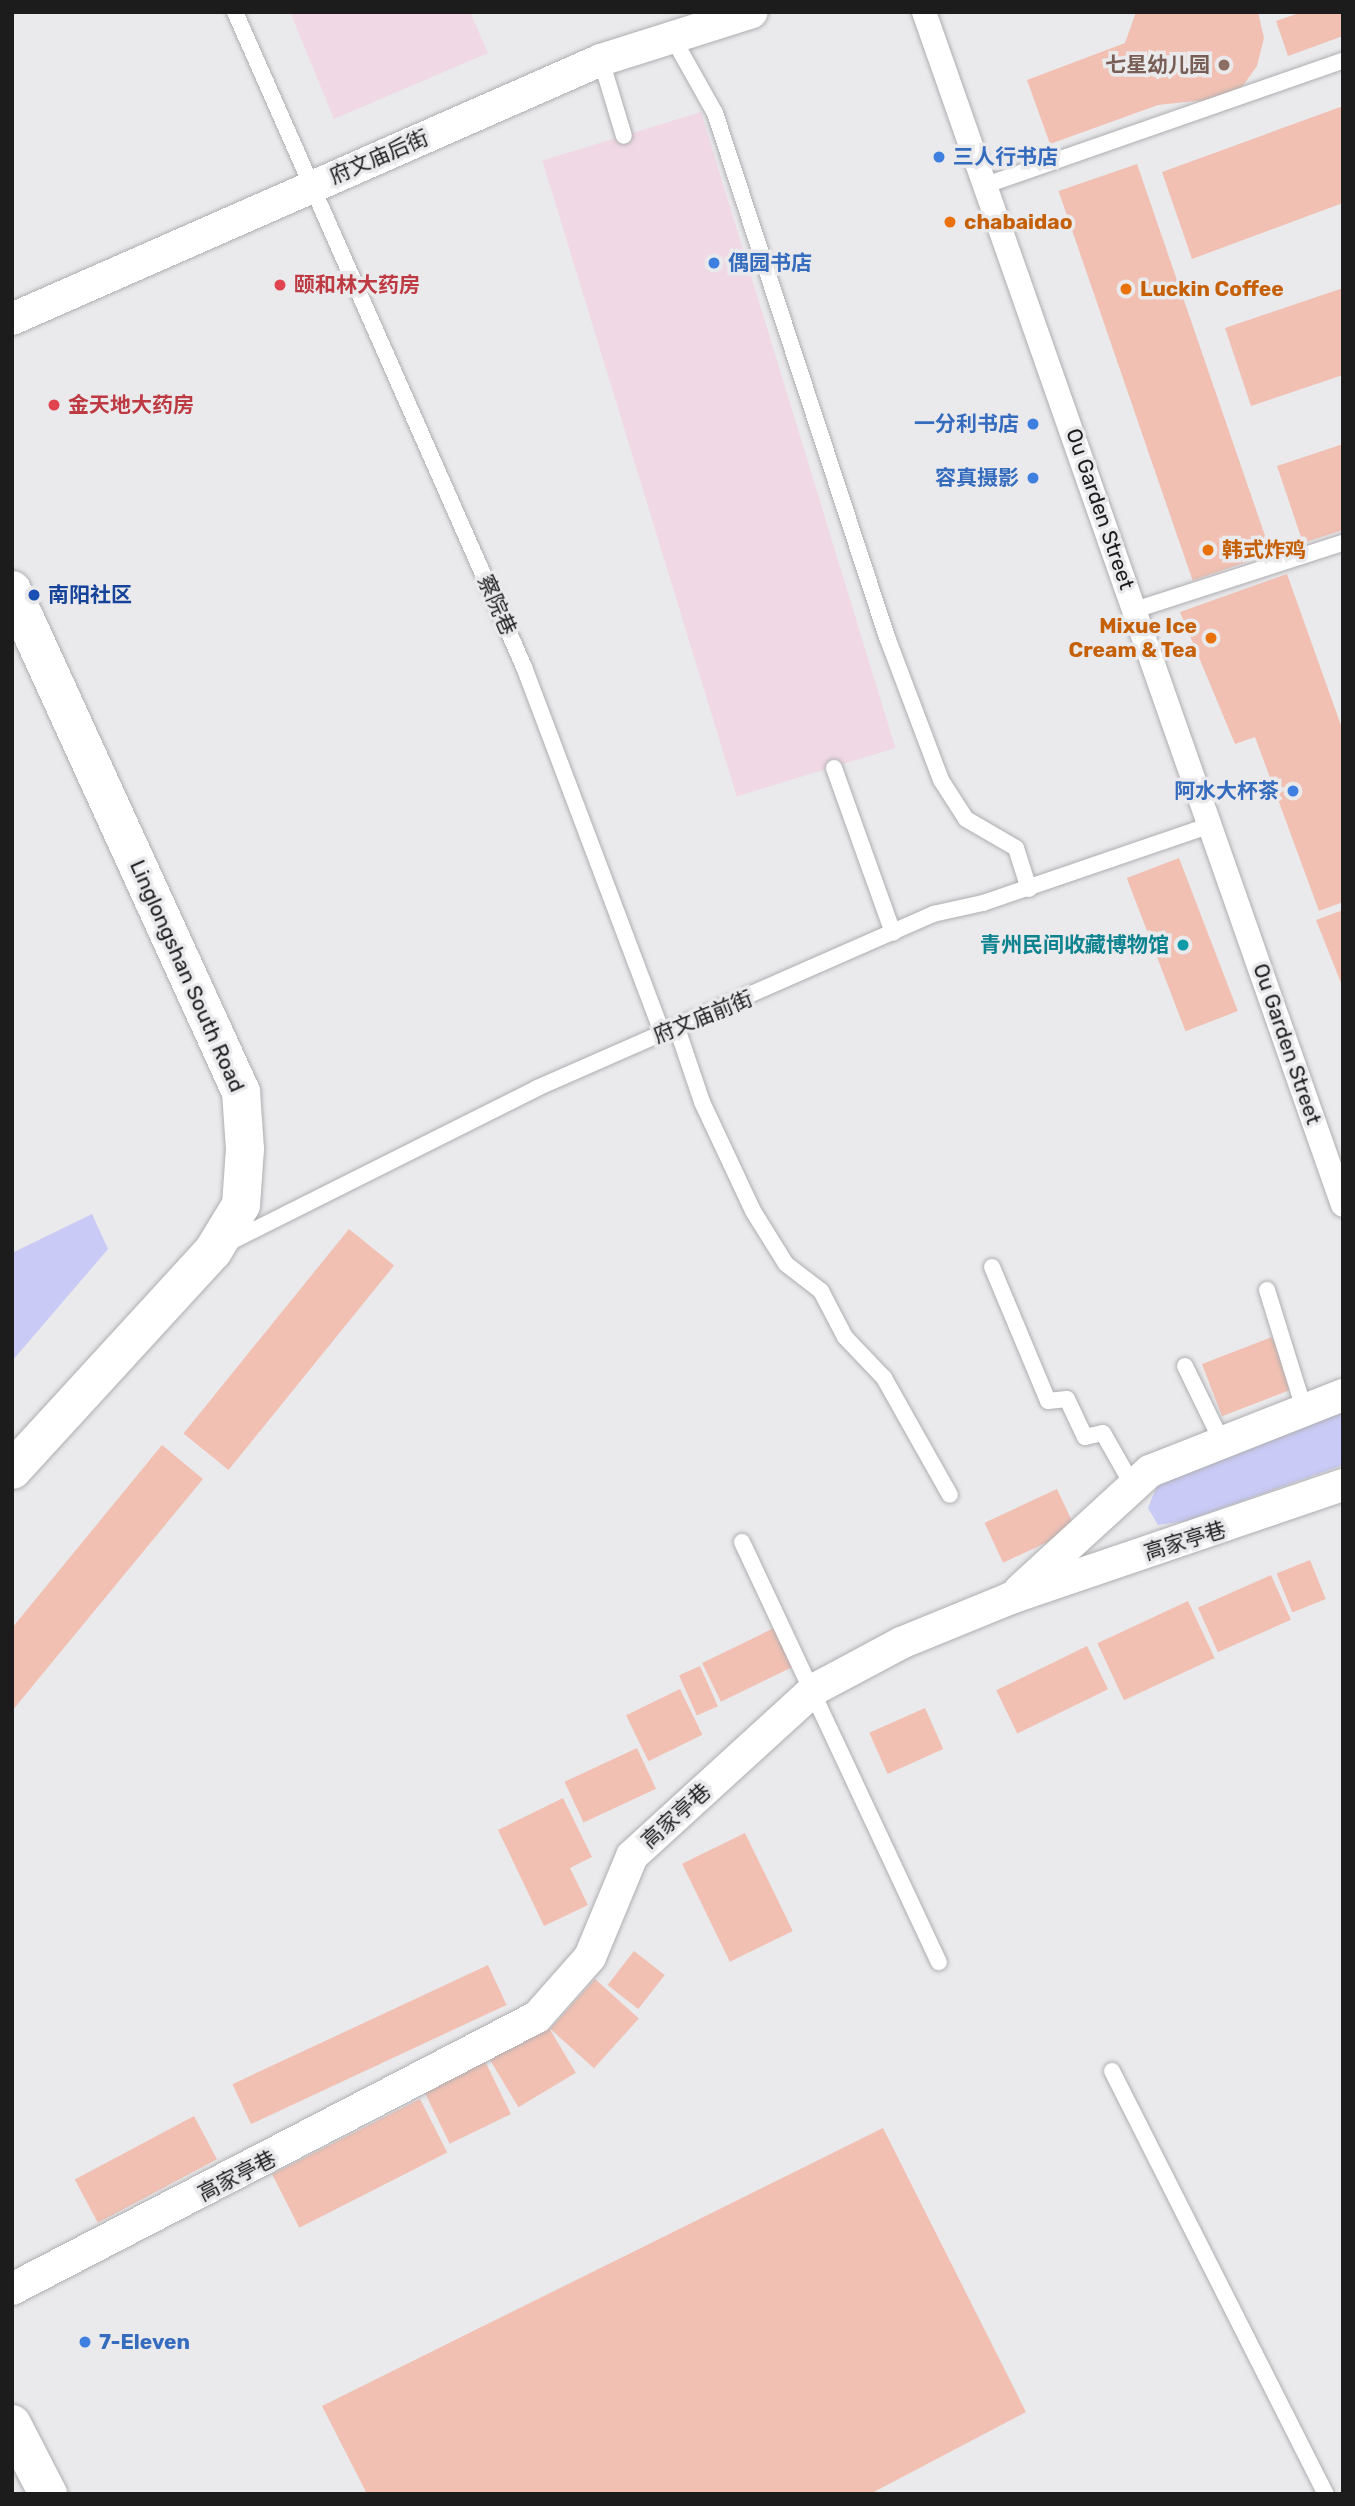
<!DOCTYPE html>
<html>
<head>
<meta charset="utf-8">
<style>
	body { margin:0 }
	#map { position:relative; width:1355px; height:2506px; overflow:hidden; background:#eaeaed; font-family:Rubik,"Noto Sans SC",sans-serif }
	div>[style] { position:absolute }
	.commercial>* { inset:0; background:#f0d9e4; transform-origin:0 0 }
	.green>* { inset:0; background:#c9caf5 }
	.building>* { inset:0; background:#f1c0b3; transform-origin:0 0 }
	.roads { filter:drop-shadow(0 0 2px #aeaeb1) drop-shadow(0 0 2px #aeaeb1) }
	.service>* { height:16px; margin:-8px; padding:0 8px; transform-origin:8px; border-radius:8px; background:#fff }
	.pedestrian>* { height:24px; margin:-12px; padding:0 12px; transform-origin:12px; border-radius:12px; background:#fff }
	.minor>* { height:32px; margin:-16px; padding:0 16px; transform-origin:16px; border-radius:16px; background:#fff }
	.tertiary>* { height:38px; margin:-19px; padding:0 19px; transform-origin:19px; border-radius:19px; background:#fff }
	.secondary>* { height:38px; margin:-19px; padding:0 19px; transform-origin:19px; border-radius:19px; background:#fff }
	.dots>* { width:19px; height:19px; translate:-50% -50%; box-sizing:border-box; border:4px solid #eaeaed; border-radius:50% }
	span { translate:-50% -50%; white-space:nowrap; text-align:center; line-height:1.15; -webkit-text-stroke:7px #eaeaed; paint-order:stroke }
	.education-label { font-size:21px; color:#785e54; font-weight:700 }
	.right { translate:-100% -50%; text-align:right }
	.street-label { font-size:21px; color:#1c1c1d }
	.shop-label { font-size:21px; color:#366cbe; font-weight:700 }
	.left { translate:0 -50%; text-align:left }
	.food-label { font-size:21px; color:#c56008; font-weight:700 }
	.health-label { font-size:21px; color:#be3a42; font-weight:700 }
	.transit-label { font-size:21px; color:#164399; font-weight:700 }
	.culture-label { font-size:21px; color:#0d838f; font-weight:700 }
	.frame { position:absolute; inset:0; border:14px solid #1c1c1d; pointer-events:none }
</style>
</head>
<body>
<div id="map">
	<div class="commercial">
		<i style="clip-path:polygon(290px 12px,470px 12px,488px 53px,334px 119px)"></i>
		<i style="left:701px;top:112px;width:665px;height:166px;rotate:73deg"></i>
	</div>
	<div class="green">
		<i style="clip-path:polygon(92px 1214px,108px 1249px,12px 1361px,12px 1253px)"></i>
		<i style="clip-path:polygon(1343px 1412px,1343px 1465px,1186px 1521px,1158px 1525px,1148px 1508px,1158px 1483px)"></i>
	</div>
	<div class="building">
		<i style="clip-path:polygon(1136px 12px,1258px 12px,1264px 38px,1257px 66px,1242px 87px,1214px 99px,1158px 105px,1050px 144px,1027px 80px,1125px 43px)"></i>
		<i style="clip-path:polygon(1302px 12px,1343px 12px,1343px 36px,1288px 56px,1276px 21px)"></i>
		<i style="clip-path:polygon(1343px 106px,1343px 203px,1192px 259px,1162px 172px)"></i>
		<i style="left:1137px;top:164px;width:412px;height:83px;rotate:71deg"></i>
		<i style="clip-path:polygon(1343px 288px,1343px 375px,1251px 406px,1225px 328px)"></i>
		<i style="clip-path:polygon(1343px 444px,1343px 530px,1303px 543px,1277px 466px)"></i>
		<i style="clip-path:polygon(1287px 574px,1343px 731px,1343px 902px,1319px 911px,1255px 737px,1235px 744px,1180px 612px)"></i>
		<i style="left:1179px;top:858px;width:164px;height:56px;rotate:69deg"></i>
		<i style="clip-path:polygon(1343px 910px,1343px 988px,1316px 920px)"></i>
		<i style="left:349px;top:1229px;width:58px;height:263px;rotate:39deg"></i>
		<i style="left:1272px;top:1337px;width:56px;height:75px;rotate:69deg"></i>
		<i style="clip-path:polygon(162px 1445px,203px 1479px,12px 1711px,12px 1628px)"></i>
		<i style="left:1057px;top:1489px;width:44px;height:80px;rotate:65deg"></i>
		<i style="left:1310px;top:1560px;width:42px;height:36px;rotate:68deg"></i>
		<i style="left:1271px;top:1575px;width:49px;height:80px;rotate:66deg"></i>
		<i style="left:1188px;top:1601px;width:63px;height:100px;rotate:65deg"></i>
		<i style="left:774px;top:1628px;width:43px;height:80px;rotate:64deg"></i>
		<i style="left:1087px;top:1646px;width:48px;height:101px;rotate:64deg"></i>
		<i style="left:700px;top:1666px;width:44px;height:23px;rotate:66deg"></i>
		<i style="left:680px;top:1689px;width:51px;height:60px;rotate:64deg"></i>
		<i style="left:925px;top:1708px;width:45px;height:61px;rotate:66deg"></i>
		<i style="left:637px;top:1748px;width:45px;height:80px;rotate:65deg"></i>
		<i style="clip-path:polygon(563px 1798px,592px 1857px,570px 1868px,588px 1905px,544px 1926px,498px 1830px)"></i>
		<i style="left:745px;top:1833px;width:109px;height:70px;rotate:64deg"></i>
		<i style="left:634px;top:1951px;width:39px;height:43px;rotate:38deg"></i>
		<i style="left:488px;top:1965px;width:44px;height:282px;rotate:65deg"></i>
		<i style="left:595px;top:1979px;width:59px;height:67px;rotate:42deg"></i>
		<i style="left:546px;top:2023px;width:58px;height:67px;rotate:59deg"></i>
		<i style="left:485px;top:2061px;width:59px;height:68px;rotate:64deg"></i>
		<i style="left:420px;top:2099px;width:60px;height:166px;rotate:63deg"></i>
		<i style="left:194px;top:2116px;width:49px;height:135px;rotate:62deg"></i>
		<i style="clip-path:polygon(883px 2128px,1026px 2412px,870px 2494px,367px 2494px,322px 2406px)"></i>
	</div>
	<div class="roads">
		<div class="service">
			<i style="left:235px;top:12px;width:716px;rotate:66.19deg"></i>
			<i style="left:524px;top:667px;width:390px;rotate:69.3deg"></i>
			<i style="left:674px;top:40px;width:84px;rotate:60.7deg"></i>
			<i style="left:715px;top:113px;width:552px;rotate:71.83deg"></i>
			<i style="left:887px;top:637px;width:153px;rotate:69.3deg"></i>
			<i style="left:941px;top:780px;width:46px;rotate:57.3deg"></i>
			<i style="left:966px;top:819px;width:58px;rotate:30.1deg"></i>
			<i style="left:1016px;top:848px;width:43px;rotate:72.4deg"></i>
			<i style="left:601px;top:60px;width:79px;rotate:73.2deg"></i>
			<i style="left:986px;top:185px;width:378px;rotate:-19.2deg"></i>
			<i style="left:1135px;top:610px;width:219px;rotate:-17.9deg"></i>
			<i style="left:834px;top:768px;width:175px;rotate:70.3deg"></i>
			<i style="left:677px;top:1028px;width:78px;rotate:71.3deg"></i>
			<i style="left:702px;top:1102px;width:120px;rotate:64.9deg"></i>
			<i style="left:753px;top:1211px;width:62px;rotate:58.1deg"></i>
			<i style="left:786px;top:1264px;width:44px;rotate:37.6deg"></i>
			<i style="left:821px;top:1291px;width:52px;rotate:62.4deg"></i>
			<i style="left:845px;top:1337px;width:57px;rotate:46.4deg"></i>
			<i style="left:884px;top:1378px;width:134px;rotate:60.6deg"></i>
			<i style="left:230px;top:1242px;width:343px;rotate:-26.6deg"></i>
			<i style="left:537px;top:1088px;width:433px;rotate:-23.7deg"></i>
			<i style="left:933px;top:914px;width:51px;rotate:-12.4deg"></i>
			<i style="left:983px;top:903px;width:241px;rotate:-18.9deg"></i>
			<i style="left:992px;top:1267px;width:145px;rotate:67.3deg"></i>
			<i style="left:1048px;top:1401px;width:19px;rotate:-6deg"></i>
			<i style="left:1067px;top:1399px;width:42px;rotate:64.7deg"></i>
			<i style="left:1085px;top:1437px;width:18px;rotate:-13deg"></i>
			<i style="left:1103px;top:1433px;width:59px;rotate:60.4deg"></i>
			<i style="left:1267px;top:1290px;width:125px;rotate:72.7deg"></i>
			<i style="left:1185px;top:1366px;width:85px;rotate:64deg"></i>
			<i style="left:742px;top:1542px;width:464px;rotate:64.9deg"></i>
			<i style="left:1112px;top:2071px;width:474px;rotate:63.2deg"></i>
		</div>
		<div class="pedestrian">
			<i style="left:924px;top:12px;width:1264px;rotate:70.65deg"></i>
		</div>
		<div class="minor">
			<i style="left:12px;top:319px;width:643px;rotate:-23.74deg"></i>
			<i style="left:601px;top:60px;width:158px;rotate:-17.6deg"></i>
			<i style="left:1020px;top:1590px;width:176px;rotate:-42.5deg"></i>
			<i style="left:1150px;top:1471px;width:207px;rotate:-21.5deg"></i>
			<i style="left:12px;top:2289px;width:591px;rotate:-27.39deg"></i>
			<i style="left:537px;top:2017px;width:80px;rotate:-48.5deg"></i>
			<i style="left:590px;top:1957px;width:109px;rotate:-67.4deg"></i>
			<i style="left:632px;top:1856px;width:248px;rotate:-42.4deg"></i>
			<i style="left:815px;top:1689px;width:98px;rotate:-28.1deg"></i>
			<i style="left:901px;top:1643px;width:119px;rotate:-22.2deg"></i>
			<i style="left:1011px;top:1598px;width:351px;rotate:-18.8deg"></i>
		</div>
		<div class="tertiary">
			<i style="left:12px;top:590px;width:552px;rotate:65.48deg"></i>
			<i style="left:241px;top:1092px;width:57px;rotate:86deg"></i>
			<i style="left:245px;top:1149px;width:56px;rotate:94.1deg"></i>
			<i style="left:241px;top:1205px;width:54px;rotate:121.3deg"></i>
			<i style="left:213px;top:1251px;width:297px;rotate:132.5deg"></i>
		</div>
		<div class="secondary">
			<i style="left:12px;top:2424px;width:79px;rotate:62.8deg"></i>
		</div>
	</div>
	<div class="dots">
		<i style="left:1224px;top:65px;background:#8d6e63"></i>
		<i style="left:939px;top:157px;background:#3f7fe0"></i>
		<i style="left:950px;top:222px;background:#e8710a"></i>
		<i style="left:714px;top:263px;background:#3f7fe0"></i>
		<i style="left:280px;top:285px;background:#e0444e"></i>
		<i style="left:1126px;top:289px;background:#e8710a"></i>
		<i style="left:54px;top:405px;background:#e0444e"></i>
		<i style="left:1033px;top:424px;background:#3f7fe0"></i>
		<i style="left:1033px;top:478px;background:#3f7fe0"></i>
		<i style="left:1208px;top:550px;background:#e8710a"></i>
		<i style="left:34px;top:595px;background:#1a4fb4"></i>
		<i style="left:1211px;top:638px;background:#e8710a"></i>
		<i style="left:1293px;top:791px;background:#3f7fe0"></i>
		<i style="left:1183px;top:945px;background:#0f9aa8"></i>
		<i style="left:85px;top:2342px;background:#3f7fe0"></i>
	</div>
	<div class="education-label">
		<span class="right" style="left:1210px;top:65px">七星幼儿园</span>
	</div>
	<div class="street-label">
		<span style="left:379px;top:157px;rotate:-23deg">府文庙后街</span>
		<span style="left:1100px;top:509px;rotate:71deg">Ou Garden Street</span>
		<span style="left:497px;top:605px;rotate:66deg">察院巷</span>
		<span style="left:187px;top:976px;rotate:66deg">Linglongshan South Road</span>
		<span style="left:703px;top:1017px;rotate:-22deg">府文庙前街</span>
		<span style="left:1287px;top:1044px;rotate:71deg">Ou Garden Street</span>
		<span style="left:1185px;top:1541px;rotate:-17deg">高家亭巷</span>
		<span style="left:676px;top:1816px;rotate:-42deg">高家亭巷</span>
		<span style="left:237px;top:2176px;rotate:-27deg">高家亭巷</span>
	</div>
	<div class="shop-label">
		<span class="left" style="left:953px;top:157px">三人行书店</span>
		<span class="left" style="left:728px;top:263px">偶园书店</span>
		<span class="right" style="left:1019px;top:424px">一分利书店</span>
		<span class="right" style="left:1019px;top:478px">容真摄影</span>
		<span class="right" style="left:1279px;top:791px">阿水大杯茶</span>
		<span class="left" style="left:99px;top:2342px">7-Eleven</span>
	</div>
	<div class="food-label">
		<span class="left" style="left:964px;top:222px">chabaidao</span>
		<span class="left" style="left:1140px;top:289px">Luckin Coffee</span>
		<span class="left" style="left:1222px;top:550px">韩式炸鸡</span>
		<span class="right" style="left:1197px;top:638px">Mixue Ice<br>Cream &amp; Tea</span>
	</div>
	<div class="health-label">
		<span class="left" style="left:294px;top:285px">颐和林大药房</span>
		<span class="left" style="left:68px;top:405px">金天地大药房</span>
	</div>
	<div class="transit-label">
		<span class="left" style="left:48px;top:595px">南阳社区</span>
	</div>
	<div class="culture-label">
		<span class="right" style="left:1169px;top:945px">青州民间收藏博物馆</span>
	</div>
	<div class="frame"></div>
</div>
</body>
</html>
